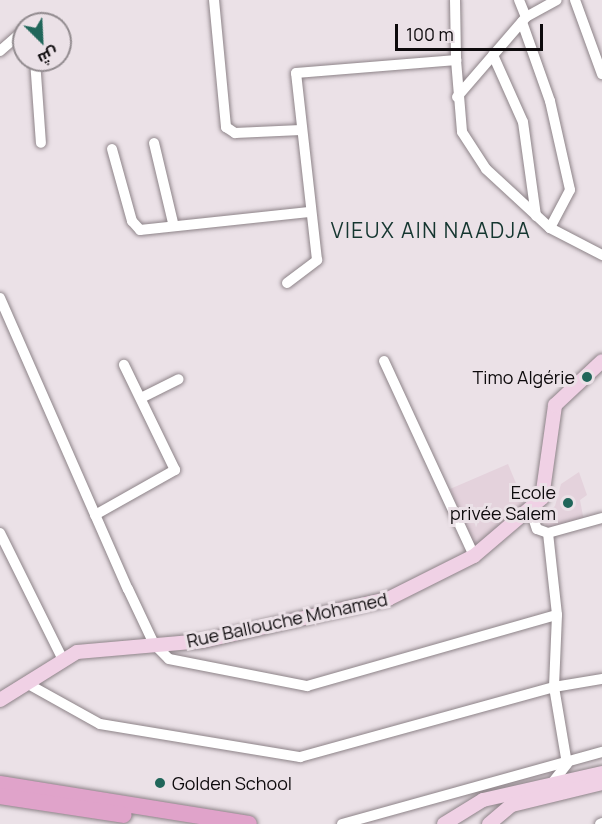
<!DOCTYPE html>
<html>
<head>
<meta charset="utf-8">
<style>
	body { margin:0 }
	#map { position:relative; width:602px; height:824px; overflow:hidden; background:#ebe1e7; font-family:Manrope,Cairo,sans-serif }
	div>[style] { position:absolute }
	.built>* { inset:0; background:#e4d2dc }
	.roads { filter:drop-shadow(0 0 2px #8d8388) drop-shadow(0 0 2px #8d8388) }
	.street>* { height:10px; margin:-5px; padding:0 5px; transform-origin:5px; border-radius:5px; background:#fff }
	.secondary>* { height:14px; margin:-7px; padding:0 7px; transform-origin:7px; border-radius:7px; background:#f0d1e5 }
	.primary>* { height:16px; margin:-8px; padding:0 8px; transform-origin:8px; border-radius:8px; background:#e0a3ca }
	.dots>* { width:16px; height:16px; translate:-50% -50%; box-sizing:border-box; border:3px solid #ebe1e7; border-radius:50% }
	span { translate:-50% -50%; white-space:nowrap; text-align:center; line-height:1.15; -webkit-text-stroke:6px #ebe1e7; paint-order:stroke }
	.poi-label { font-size:18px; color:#0d0a0c }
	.right { translate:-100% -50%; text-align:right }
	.left { translate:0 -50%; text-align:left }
	.street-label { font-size:18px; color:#0d0a0c }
	.quarter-label { font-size:21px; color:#153630; letter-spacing:1.5px }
	.north { position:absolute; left:12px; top:12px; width:60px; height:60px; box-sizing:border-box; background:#ebe1e7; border:2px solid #928b8f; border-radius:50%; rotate:156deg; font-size:16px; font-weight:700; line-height:24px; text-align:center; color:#0d0a0c }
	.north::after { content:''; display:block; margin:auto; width:21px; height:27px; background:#20665a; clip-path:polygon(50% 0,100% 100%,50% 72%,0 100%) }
	.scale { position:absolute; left:395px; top:24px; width:148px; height:27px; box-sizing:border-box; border:3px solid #0d0a0c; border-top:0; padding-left:8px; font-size:18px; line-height:21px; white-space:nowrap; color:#0d0a0c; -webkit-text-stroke:4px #ebe1e7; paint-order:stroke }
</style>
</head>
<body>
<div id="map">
	<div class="built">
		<i style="clip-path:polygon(508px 464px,525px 505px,483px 544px,474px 545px,450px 489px)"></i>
		<i style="clip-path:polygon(579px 472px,587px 495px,580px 500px,584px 521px,546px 528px,544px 515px,555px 506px,561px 484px)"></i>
	</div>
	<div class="roads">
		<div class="street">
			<i style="left:214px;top:0;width:128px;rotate:84.6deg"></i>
			<i style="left:226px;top:127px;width:11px;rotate:34deg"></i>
			<i style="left:235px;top:133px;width:66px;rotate:-2.6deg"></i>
			<i style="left:455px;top:0;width:60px;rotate:89deg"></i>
			<i style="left:519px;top:0;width:18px;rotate:68deg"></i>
			<i style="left:575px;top:0;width:79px;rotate:70deg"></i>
			<i style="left:522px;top:22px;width:84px;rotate:70.5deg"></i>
			<i style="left:550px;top:101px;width:91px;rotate:77.3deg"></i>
			<i style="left:570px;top:190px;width:43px;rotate:117.8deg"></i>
			<i style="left:0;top:51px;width:32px;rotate:-41deg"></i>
			<i style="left:493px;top:55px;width:73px;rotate:65.9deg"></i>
			<i style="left:523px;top:122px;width:95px;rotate:82.1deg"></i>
			<i style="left:35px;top:60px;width:83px;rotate:85.9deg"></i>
			<i style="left:457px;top:97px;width:106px;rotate:-49.2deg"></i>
			<i style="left:526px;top:17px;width:35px;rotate:-29deg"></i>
			<i style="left:154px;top:143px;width:82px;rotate:76.6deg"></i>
			<i style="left:112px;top:149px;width:75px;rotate:74.5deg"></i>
			<i style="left:132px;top:221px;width:12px;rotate:48deg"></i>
			<i style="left:140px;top:230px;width:170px;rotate:-6.1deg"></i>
			<i style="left:287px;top:283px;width:38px;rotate:-37deg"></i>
			<i style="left:317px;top:260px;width:188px;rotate:-96.4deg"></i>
			<i style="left:296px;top:73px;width:161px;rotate:-4.6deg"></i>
			<i style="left:456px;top:60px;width:72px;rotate:85.2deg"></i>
			<i style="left:462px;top:132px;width:44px;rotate:57deg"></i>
			<i style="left:486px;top:169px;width:87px;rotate:42.7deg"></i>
			<i style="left:550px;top:228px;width:59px;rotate:27.4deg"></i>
			<i style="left:0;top:298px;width:318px;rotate:66.3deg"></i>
			<i style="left:128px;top:589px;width:61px;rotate:64.7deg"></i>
			<i style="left:154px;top:644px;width:21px;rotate:45deg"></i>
			<i style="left:169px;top:659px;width:141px;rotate:11.1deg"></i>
			<i style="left:307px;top:686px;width:260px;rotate:-15.9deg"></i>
			<i style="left:384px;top:361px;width:215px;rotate:65.2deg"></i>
			<i style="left:141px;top:398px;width:42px;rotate:-26.6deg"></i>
			<i style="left:530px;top:508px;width:22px;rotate:72deg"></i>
			<i style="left:537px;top:529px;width:12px;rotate:20deg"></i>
			<i style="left:548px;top:533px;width:56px;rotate:-15.5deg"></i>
			<i style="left:95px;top:515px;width:92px;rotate:-29.4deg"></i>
			<i style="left:175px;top:470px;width:117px;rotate:-115.9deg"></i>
			<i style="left:0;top:533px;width:140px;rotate:63.6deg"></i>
			<i style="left:548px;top:533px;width:82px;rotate:83.7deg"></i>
			<i style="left:557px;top:615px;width:72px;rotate:92.4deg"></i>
			<i style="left:554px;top:687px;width:78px;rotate:80.4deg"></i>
			<i style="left:567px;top:764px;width:24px;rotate:128deg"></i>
			<i style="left:28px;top:684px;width:82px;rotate:29.1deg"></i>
			<i style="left:100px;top:724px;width:203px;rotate:9.4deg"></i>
			<i style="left:300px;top:757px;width:263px;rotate:-15.4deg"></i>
			<i style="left:554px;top:687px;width:49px;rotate:-9.5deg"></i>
			<i style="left:342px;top:824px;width:270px;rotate:-15.5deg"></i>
			<i style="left:600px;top:824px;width:2px;rotate:-27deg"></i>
		</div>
		<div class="secondary">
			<i style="left:0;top:700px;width:91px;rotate:-31.9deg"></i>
			<i style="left:77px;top:652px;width:126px;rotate:-5deg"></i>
			<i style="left:203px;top:641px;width:190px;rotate:-12.8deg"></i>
			<i style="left:388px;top:599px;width:96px;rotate:-26.6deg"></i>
			<i style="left:474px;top:556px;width:89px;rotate:-40.5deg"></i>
			<i style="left:542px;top:498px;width:94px;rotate:-82deg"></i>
			<i style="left:555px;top:405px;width:64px;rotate:-43.1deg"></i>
			<i style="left:444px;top:824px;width:46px;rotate:-31.6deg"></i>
			<i style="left:483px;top:800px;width:122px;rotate:-12.8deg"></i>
			<i style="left:489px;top:824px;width:30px;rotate:-40deg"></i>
			<i style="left:512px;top:805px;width:93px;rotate:-13.7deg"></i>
		</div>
		<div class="primary">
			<i style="left:0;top:784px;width:252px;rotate:9.1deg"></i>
			<i style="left:0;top:796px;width:125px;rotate:8.7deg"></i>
		</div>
	</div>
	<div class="dots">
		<i style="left:587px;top:377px;background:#20665a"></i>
		<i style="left:568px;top:503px;background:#20665a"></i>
		<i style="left:160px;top:783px;background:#20665a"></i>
	</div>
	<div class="poi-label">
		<span class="right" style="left:575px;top:377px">Timo Algérie</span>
		<span class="right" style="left:556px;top:503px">Ecole<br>privée Salem</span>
		<span class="left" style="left:172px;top:783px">Golden School</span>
	</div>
	<div class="street-label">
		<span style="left:287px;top:620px;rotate:-12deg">Rue Ballouche Mohamed</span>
	</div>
	<div class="quarter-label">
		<span style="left:431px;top:230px">VIEUX AIN NAADJA</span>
	</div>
	<div class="north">ش</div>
	<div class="scale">100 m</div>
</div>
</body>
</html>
